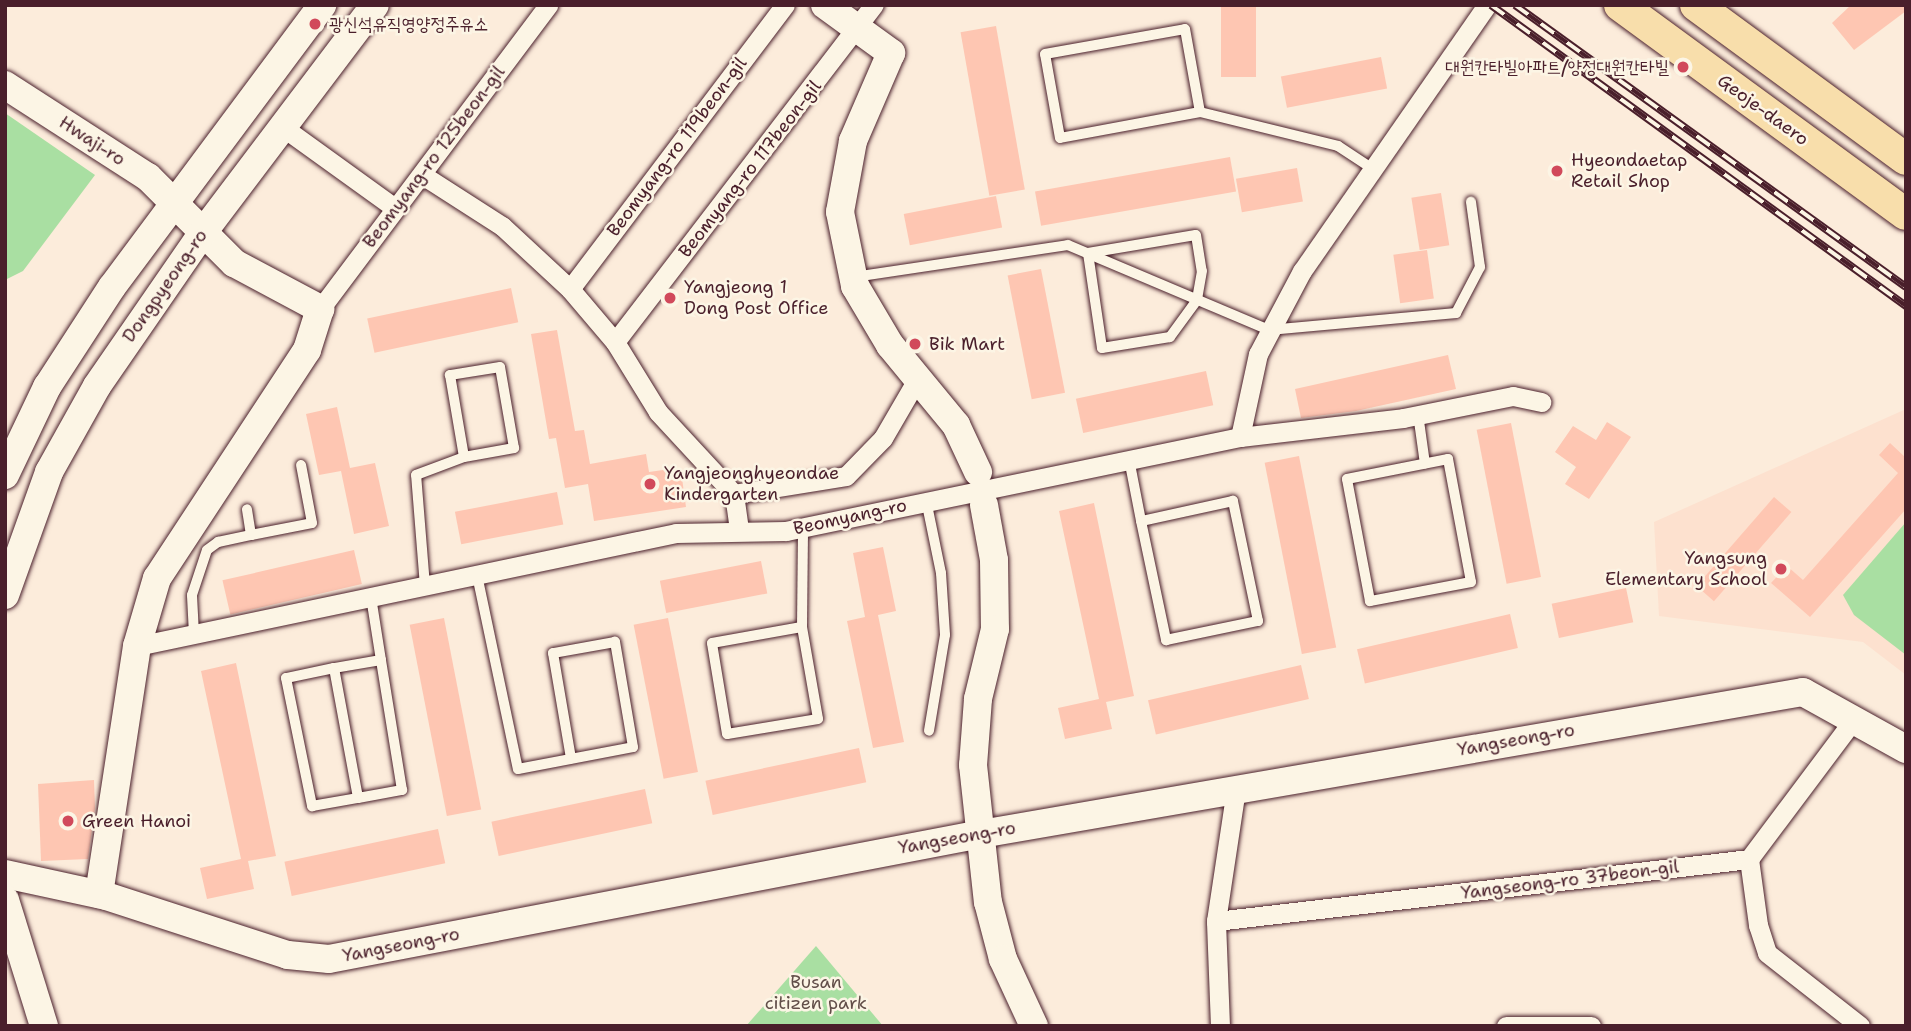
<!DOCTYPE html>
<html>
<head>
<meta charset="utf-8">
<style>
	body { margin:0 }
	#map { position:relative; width:1911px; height:1031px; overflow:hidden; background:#fcecdb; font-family:"Shantell Sans","Poor Story",sans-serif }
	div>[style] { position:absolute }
	.built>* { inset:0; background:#fde1cf }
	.green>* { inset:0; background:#a9dfa2 }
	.building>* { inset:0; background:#fec6b2; transform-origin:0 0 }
	.roads { filter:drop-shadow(0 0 2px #4a1f2b) drop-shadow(0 0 2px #4a1f2b) }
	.lane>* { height:10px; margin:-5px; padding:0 5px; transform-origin:5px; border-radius:5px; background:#fcf5e5 }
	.street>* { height:19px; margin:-9.5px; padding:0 9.5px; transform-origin:9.5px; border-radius:9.5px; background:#fcf5e5 }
	.secondary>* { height:28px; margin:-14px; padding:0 14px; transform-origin:14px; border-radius:14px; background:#fcf5e5 }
	.primary>* { height:32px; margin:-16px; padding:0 16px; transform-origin:16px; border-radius:16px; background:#f8deab }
	.rail>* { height:8px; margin-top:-4px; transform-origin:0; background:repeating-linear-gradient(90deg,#fcf5e5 0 16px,#4a1f2b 0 32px); box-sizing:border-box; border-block:2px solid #4a1f2b }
	.dots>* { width:19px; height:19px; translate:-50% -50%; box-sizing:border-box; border:4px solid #fcf5e5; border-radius:50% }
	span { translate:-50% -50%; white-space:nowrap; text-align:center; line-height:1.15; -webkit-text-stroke:5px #fcf5e5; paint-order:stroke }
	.poi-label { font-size:18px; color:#4a1f2b }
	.left { translate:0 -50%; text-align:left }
	.right { translate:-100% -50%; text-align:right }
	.street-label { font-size:18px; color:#4a1f2b }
	.park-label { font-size:18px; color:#624f49 }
	.frame { position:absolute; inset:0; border:7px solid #4a1f2b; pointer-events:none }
</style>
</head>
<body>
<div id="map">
	<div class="built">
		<i style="clip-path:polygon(1906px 409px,1906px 675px,1863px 642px,1659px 616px,1654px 522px)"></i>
	</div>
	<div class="green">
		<i style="clip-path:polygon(5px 113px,95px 175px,23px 271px,5px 280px)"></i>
		<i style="clip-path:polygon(1906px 522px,1906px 655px,1854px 615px,1843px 595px)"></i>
		<i style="clip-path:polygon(816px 946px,883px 1026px,746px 1026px)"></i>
	</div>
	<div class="building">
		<i style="left:1221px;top:5px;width:35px;height:72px"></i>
		<i style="clip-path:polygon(1851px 5px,1906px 5px,1906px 11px,1854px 50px,1832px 23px)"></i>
		<i style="left:996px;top:26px;width:166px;height:36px;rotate:80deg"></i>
		<i style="left:1381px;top:57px;width:32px;height:102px;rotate:79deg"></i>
		<i style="left:1230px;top:157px;width:35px;height:198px;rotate:80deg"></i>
		<i style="left:1297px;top:168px;width:34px;height:62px;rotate:80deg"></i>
		<i style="left:1441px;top:193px;width:53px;height:30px;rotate:81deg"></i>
		<i style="left:996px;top:196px;width:32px;height:94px;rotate:79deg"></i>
		<i style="left:1427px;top:250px;width:49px;height:34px;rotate:82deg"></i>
		<i style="left:1041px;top:269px;width:126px;height:34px;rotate:79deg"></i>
		<i style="left:511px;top:288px;width:35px;height:147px;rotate:78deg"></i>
		<i style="clip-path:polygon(557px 330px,575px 431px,584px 430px,590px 464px,646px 454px,649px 472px,670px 469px,671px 480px,682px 478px,686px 507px,594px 521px,588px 484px,565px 488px,556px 438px,549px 439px,531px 334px)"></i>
		<i style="clip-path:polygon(1448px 355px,1456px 389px,1356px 411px,1301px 418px,1295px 389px)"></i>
		<i style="left:1206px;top:371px;width:35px;height:133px;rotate:78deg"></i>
		<i style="clip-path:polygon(337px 407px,350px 468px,375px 463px,389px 526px,354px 534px,341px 471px,319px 475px,306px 414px)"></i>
		<i style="clip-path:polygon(1607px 422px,1631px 437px,1589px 499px,1565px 484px,1576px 467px,1555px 452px,1573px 426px,1596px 440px)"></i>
		<i style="left:1511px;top:423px;width:157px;height:35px;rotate:79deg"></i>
		<i style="clip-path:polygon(1890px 443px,1906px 458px,1906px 509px,1810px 617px,1771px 583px,1787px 566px,1803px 580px,1898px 473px,1879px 455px)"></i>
		<i style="left:1299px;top:456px;width:195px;height:35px;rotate:79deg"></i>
		<i style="left:557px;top:492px;width:33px;height:104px;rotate:79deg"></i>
		<i style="left:1774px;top:497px;width:23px;height:118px;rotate:41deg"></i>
		<i style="clip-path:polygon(1094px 503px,1134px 696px,1106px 702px,1112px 729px,1065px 739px,1058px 708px,1099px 699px,1059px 511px)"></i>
		<i style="clip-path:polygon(883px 547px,896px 611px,878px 615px,904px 742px,873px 748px,847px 621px,865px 617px,853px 553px)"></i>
		<i style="left:354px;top:550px;width:35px;height:135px;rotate:77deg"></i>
		<i style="left:761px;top:561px;width:33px;height:103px;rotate:79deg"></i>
		<i style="left:1626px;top:588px;width:35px;height:76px;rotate:78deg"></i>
		<i style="left:1510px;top:614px;width:35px;height:157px;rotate:77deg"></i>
		<i style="left:444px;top:618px;width:195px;height:35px;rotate:79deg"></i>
		<i style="left:668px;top:618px;width:157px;height:35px;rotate:79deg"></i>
		<i style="clip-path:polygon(236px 663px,276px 856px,248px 861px,254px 889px,207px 899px,200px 868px,241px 859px,201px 671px)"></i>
		<i style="left:1301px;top:665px;width:35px;height:157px;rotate:77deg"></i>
		<i style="left:859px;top:748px;width:35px;height:157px;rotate:78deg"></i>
		<i style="clip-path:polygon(94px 780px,95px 808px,88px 859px,41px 861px,38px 784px)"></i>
		<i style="left:645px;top:789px;width:35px;height:157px;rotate:78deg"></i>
		<i style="left:438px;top:829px;width:35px;height:157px;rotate:78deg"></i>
	</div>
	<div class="roads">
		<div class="lane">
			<i style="left:1185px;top:29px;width:84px;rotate:79.8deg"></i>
			<i style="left:1200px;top:112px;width:142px;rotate:169.5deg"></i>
			<i style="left:1060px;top:138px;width:85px;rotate:-100.1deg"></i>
			<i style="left:1045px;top:54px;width:142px;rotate:-10.1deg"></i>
			<i style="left:1200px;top:112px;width:142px;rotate:13.8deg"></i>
			<i style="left:1338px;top:146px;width:42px;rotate:33.3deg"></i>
			<i style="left:1196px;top:235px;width:36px;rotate:81deg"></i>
			<i style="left:1202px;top:271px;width:29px;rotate:100deg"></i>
			<i style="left:1197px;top:300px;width:46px;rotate:126.1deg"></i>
			<i style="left:1170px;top:337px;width:69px;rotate:170.8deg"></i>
			<i style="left:1102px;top:348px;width:96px;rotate:-98.4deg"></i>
			<i style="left:1088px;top:253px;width:109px;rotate:-9.5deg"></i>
			<i style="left:854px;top:277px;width:216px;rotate:-8.5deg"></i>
			<i style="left:1068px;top:245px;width:218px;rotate:22.9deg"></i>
			<i style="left:1269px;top:330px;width:188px;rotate:-5.2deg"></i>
			<i style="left:1456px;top:313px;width:52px;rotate:-62.4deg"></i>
			<i style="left:1480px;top:267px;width:66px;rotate:-97.9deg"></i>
			<i style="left:1418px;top:414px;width:50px;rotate:82deg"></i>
			<i style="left:1129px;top:459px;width:63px;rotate:79deg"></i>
			<i style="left:1141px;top:521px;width:122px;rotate:78.1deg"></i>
			<i style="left:1166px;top:640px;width:94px;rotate:-11.7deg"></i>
			<i style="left:1258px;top:621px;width:123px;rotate:-101.8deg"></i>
			<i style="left:1233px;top:501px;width:94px;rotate:167.7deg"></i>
			<i style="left:1448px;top:459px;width:125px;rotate:79.4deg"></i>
			<i style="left:1471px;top:582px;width:103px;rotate:169.3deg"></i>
			<i style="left:1370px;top:601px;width:124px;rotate:-100.7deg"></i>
			<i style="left:1347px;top:479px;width:103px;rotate:-11.2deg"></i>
			<i style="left:926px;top:500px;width:75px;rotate:78.4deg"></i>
			<i style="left:941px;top:573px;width:62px;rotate:86.3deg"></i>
			<i style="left:945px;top:635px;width:97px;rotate:99.5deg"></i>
			<i style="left:251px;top:535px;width:62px;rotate:-11.1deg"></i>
			<i style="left:312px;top:523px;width:59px;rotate:-100.7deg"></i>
			<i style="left:477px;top:575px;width:198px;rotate:78.1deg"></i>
			<i style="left:518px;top:769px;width:117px;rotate:-10.8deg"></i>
			<i style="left:633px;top:747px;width:107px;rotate:-99.7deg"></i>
			<i style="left:615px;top:642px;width:63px;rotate:169.9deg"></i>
			<i style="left:553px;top:653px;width:107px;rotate:80.3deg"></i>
			<i style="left:425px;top:586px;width:111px;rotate:-94.6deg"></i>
			<i style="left:416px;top:475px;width:51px;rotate:-20.6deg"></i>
			<i style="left:464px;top:457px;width:51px;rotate:-10.2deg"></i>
			<i style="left:514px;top:448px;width:82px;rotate:-99.8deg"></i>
			<i style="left:500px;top:367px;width:51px;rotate:170.9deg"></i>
			<i style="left:450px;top:375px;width:83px;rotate:80.3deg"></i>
			<i style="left:371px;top:597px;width:64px;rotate:81deg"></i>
			<i style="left:802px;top:627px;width:93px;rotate:80.1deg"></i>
			<i style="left:818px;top:719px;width:92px;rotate:170.6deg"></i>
			<i style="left:727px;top:734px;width:92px;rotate:-99.4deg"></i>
			<i style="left:712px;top:643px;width:91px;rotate:-10.1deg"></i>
			<i style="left:802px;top:627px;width:100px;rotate:-89.4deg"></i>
			<i style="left:194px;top:634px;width:39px;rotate:-93deg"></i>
			<i style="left:192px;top:595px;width:47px;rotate:-71.6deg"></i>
			<i style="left:207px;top:550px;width:14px;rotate:-36deg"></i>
			<i style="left:218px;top:542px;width:34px;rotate:-12deg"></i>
			<i style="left:251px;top:535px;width:26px;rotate:-99deg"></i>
			<i style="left:334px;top:668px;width:132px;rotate:79.5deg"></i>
			<i style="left:358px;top:798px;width:45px;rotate:-10.3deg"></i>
			<i style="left:402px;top:790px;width:132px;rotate:-99.2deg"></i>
			<i style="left:381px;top:660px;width:48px;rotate:170.3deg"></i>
			<i style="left:334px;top:668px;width:49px;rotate:168.2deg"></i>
			<i style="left:286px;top:678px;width:131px;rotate:78.5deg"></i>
			<i style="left:312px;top:806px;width:47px;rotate:-9.9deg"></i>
		</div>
		<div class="street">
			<i style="left:284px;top:128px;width:137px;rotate:35.8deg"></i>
			<i style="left:424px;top:176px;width:93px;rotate:32.7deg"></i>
			<i style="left:502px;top:226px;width:93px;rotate:42.8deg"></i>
			<i style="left:570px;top:289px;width:70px;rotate:49.7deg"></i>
			<i style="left:615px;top:342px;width:82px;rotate:58.4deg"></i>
			<i style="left:658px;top:412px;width:112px;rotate:47.2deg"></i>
			<i style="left:734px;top:494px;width:113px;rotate:-9.1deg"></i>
			<i style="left:846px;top:476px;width:53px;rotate:-45.8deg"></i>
			<i style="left:883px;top:438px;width:66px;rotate:-59.9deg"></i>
			<i style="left:570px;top:289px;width:356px;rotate:-52.9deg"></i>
			<i style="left:320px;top:309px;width:380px;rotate:-53.1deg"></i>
			<i style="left:615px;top:342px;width:425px;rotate:-52.5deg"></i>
			<i style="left:1240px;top:437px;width:164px;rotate:-6.6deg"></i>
			<i style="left:1403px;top:418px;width:112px;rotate:-11.3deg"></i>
			<i style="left:1513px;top:396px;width:29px;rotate:12deg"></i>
			<i style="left:734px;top:494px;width:36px;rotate:82deg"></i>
			<i style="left:137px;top:646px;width:551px;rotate:-11.84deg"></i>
			<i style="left:676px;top:533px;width:110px;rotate:-1deg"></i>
			<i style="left:786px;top:531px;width:464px;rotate:-11.7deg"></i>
			<i style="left:1240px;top:437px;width:85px;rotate:-77.8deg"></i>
			<i style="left:1258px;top:354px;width:94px;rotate:-62.1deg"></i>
			<i style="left:1302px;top:271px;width:324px;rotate:-55.2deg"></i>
			<i style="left:1749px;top:859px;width:67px;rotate:82.2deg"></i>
			<i style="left:1758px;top:925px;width:29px;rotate:72deg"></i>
			<i style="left:1767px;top:953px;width:118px;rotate:38.1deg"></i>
			<i style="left:1216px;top:921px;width:537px;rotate:-6.63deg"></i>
			<i style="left:1749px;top:859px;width:176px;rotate:-53.1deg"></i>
			<i style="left:1220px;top:1026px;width:105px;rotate:-92.2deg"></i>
			<i style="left:1216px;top:921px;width:134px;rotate:-81.4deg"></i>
			<i style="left:1506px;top:1026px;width:85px"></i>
		</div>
		<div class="secondary">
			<i style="left:825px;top:5px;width:82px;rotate:36deg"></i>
			<i style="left:891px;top:53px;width:96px;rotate:113.4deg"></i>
			<i style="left:853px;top:141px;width:72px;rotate:100.4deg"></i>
			<i style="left:840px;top:212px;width:76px;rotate:78.5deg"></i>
			<i style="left:855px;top:286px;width:69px;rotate:59.3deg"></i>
			<i style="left:890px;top:345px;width:104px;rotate:50.5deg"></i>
			<i style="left:956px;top:425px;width:52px;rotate:64.9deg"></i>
			<i style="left:5px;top:85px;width:170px;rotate:32.8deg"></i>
			<i style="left:148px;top:177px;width:122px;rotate:45deg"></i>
			<i style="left:234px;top:263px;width:98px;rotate:28.1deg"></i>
			<i style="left:320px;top:309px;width:43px;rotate:107.6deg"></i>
			<i style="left:307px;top:350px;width:273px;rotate:123.3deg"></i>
			<i style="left:157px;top:578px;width:71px;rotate:106.4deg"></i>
			<i style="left:137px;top:646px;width:251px;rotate:98.7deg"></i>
			<i style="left:5px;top:475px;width:98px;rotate:-64.5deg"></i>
			<i style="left:47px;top:387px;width:119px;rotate:-57deg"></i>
			<i style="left:112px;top:287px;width:352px;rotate:-53.3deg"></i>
			<i style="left:984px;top:505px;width:56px;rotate:79.7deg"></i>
			<i style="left:994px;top:560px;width:69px;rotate:89.2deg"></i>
			<i style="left:995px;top:629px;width:72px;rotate:103.7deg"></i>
			<i style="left:978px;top:699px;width:66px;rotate:94.3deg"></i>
			<i style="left:973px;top:765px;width:138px;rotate:83.8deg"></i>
			<i style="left:988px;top:902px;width:59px;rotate:75.3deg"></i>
			<i style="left:1003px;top:959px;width:74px;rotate:65.2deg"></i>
			<i style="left:5px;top:595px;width:131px;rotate:-70.3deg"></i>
			<i style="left:49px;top:472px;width:98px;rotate:-60.8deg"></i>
			<i style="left:97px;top:386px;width:183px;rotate:-55.4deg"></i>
			<i style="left:201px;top:235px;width:288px;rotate:-52.9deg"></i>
			<i style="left:5px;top:874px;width:103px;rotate:12.3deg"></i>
			<i style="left:106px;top:896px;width:191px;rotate:18deg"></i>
			<i style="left:288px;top:955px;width:41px;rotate:5.6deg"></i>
			<i style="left:329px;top:959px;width:664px;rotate:-10.85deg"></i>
			<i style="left:981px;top:834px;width:834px;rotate:-9.8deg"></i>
			<i style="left:1803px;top:692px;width:118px;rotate:29deg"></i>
			<i style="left:5px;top:900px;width:132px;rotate:72.8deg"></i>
		</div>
		<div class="primary">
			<i style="left:1620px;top:5px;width:354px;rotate:36.2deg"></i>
			<i style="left:1696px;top:5px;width:260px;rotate:36.3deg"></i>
		</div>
	</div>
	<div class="rail">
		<i style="left:1491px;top:5px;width:513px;rotate:35.95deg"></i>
		<i style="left:1515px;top:5px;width:482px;rotate:35.8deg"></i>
	</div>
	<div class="dots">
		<i style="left:315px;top:24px;background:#d1495b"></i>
		<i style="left:1683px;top:67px;background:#d1495b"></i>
		<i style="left:1557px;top:171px;background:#d1495b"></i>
		<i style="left:670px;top:298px;background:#d1495b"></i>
		<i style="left:915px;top:344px;background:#d1495b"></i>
		<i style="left:650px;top:484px;background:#d1495b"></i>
		<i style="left:1781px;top:569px;background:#d1495b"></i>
		<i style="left:68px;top:821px;background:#d1495b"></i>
	</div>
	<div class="poi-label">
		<span class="left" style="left:329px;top:24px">광신석유직영양정주유소</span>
		<span class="right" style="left:1669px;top:67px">대원칸타빌아파트/양정대원칸타빌</span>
		<span class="left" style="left:1571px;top:171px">Hyeondaetap<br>Retail Shop</span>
		<span class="left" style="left:684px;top:298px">Yangjeong 1<br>Dong Post Office</span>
		<span class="left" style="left:929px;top:344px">Bik Mart</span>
		<span class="left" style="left:664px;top:484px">Yangjeonghyeondae<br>Kindergarten</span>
		<span class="right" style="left:1767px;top:569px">Yangsung<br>Elementary School</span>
		<span class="left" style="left:82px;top:821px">Green Hanoi</span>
	</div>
	<div class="street-label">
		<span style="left:1763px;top:110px;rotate:36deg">Geoje-daero</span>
		<span style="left:92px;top:141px;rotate:33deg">Hwaji-ro</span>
		<span style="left:677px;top:147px;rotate:-53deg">Beomyang-ro 119beon-gil</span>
		<span style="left:434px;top:157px;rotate:-53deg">Beomyang-ro 125beon-gil</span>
		<span style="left:750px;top:169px;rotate:-52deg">Beomyang-ro 117beon-gil</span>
		<span style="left:165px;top:286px;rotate:-55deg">Dongpyeong-ro</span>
		<span style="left:850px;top:517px;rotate:-12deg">Beomyang-ro</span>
		<span style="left:1516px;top:740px;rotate:-10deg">Yangseong-ro</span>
		<span style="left:957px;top:838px;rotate:-10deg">Yangseong-ro</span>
		<span style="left:1570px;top:880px;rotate:-7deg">Yangseong-ro 37beon-gil</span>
		<span style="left:401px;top:945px;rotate:-11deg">Yangseong-ro</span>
	</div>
	<div class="park-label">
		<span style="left:816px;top:993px">Busan<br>citizen park</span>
	</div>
	<div class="frame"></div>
</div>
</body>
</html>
